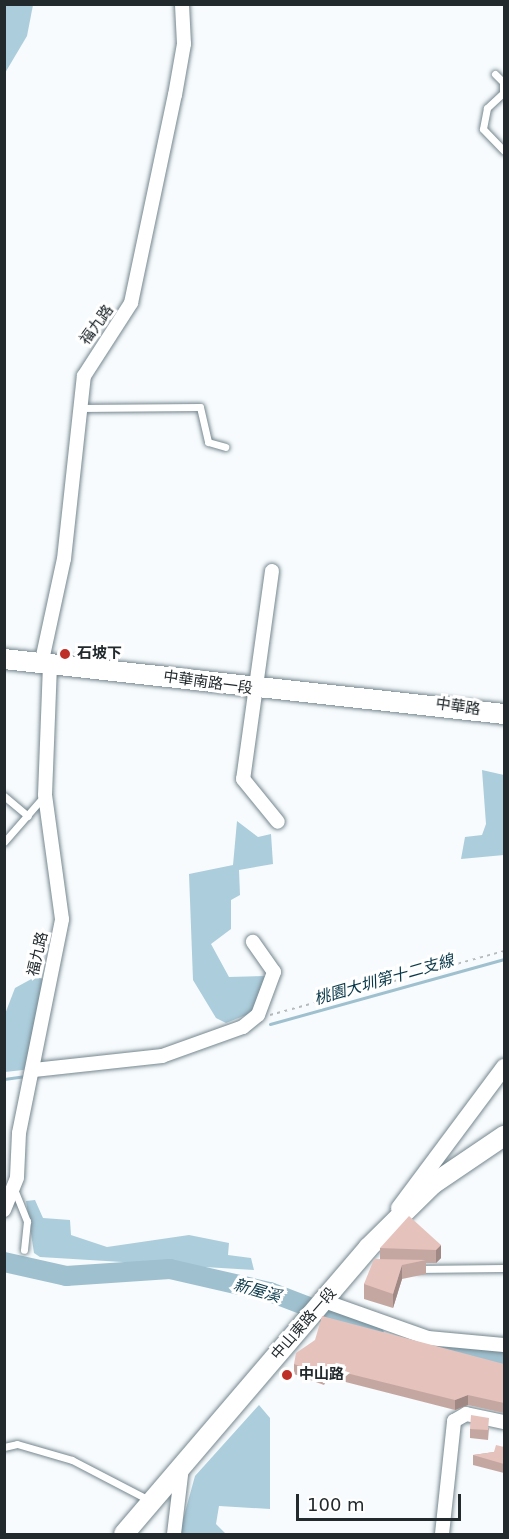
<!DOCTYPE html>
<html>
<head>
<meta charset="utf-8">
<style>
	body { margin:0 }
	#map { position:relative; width:509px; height:1539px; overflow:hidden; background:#f7fbfd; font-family:"DejaVu Sans","Noto Sans TC",sans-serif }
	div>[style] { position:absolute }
	.forest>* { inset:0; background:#accddc }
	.stream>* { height:3px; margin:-1.5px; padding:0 1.5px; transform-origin:1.5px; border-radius:1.5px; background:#9fc0cf }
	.river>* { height:20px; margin:-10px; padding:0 10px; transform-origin:10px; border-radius:10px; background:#9fc0cf }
	.path>* { height:2px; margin-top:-1px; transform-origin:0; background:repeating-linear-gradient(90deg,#b6bbbd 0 3px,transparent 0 7.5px) }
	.roads { filter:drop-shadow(0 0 2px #75878f) drop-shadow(0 0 2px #75878f) }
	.service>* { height:7px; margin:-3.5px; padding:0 3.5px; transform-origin:3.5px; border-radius:3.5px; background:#fff }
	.minor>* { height:14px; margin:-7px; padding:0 7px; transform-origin:7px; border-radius:7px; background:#fff }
	.tertiary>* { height:16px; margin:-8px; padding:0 8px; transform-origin:8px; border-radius:8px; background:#fff }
	.secondary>* { height:20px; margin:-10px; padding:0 10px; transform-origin:10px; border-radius:10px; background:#fff }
	.wall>* { inset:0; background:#c5a7a2 }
	.shaded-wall>* { inset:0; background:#a08884 }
	.building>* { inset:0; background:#e5c2bc }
	.dots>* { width:16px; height:16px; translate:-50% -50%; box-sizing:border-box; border:3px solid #fff; border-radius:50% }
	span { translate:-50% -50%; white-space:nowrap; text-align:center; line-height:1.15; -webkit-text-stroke:6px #fff; paint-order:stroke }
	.street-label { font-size:15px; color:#222a2d }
	.poi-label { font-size:15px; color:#222a2d; font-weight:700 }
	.left { translate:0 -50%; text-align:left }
	.water-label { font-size:16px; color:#073748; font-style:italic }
	.frame { position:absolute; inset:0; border:6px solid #222a2d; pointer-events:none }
	.scale { position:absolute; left:296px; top:1494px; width:165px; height:27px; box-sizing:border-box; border:3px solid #222a2d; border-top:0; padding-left:8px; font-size:18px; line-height:21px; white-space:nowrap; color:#222a2d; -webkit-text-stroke:4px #fff; paint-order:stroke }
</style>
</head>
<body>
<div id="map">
	<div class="forest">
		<i style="clip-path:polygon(5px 4px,33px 5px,27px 36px,5px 73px)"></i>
		<i style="clip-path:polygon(482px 770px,504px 775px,504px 855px,461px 859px,465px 837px,482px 835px,486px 824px)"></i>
		<i style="clip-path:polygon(237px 821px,258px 837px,271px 834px,273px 864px,239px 870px,240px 895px,231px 900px,231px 929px,211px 944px,229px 977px,268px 976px,251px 1013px,226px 1023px,216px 1018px,193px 980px,189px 874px,233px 865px)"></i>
		<i style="clip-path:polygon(35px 977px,43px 979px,32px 1069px,5px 1072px,5px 1014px,15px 988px)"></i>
		<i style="clip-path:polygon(35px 1200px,43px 1218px,70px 1220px,71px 1235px,107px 1247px,189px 1235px,229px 1243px,228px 1255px,251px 1258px,254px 1270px,40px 1257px,34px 1253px,26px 1201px)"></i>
		<i style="clip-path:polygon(259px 1405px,270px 1418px,270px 1509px,219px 1506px,216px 1524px,226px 1534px,179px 1534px,195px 1476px)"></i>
	</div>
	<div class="stream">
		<i style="left:270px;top:1024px;width:243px;rotate:-15.5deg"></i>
		<i style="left:4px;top:1079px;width:22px;rotate:-8deg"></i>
	</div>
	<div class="river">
		<i style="left:4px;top:1262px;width:64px;rotate:12.7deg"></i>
		<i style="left:66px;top:1276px;width:104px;rotate:-3.9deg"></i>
		<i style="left:170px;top:1269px;width:103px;rotate:13deg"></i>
		<i style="left:270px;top:1292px;width:111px;rotate:21deg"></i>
		<i style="left:425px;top:1347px;width:80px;rotate:7.2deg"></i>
	</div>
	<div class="path">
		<i style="left:270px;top:1015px;width:243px;rotate:-15.3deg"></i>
	</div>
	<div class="roads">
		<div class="service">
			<i style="left:495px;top:74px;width:11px;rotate:45deg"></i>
			<i style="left:503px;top:82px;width:11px;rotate:90deg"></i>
			<i style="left:503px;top:93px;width:22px;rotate:137deg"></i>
			<i style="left:487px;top:108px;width:21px;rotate:101deg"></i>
			<i style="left:483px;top:129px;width:30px;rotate:46deg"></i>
			<i style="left:79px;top:408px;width:121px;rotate:-0.5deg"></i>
			<i style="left:200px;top:407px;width:36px;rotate:77deg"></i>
			<i style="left:208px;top:442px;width:18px;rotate:16deg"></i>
			<i style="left:4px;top:796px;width:31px;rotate:40deg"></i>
			<i style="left:4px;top:842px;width:62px;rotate:-48.9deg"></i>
			<i style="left:14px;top:1189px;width:35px;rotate:68deg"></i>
			<i style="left:27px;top:1221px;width:29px;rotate:96deg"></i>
			<i style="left:417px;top:1269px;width:87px;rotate:-0.7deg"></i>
			<i style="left:4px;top:1447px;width:13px;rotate:-13deg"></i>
			<i style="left:17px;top:1444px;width:57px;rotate:16.2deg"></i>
			<i style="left:72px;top:1460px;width:87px;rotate:27.5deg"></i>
		</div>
		<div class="minor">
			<i style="left:272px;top:571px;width:210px;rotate:97.9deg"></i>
			<i style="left:243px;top:779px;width:55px;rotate:50.9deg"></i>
			<i style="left:41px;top:665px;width:108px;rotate:-77.8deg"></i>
			<i style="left:64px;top:559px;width:184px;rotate:-83.8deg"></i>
			<i style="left:84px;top:376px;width:87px;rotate:-57.2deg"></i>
			<i style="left:131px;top:303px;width:213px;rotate:-78.1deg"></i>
			<i style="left:175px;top:95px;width:52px;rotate:-80deg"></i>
			<i style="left:184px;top:44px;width:40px;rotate:-92.9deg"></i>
			<i style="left:34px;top:1070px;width:129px;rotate:-6.2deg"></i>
			<i style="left:162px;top:1056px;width:86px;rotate:-19.7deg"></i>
			<i style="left:243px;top:1027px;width:19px;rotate:-39deg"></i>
			<i style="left:258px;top:1015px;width:46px;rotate:-69.6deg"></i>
			<i style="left:274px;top:972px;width:37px;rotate:-125deg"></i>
			<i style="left:4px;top:1210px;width:35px;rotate:-68deg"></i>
			<i style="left:17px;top:1177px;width:44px;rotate:-87.4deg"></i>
			<i style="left:19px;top:1133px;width:218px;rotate:-78.6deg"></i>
			<i style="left:62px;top:919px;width:125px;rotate:-97.8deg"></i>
			<i style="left:45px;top:795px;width:129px;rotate:-87.8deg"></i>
			<i style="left:324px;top:1301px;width:110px;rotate:19.6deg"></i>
			<i style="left:428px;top:1338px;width:76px;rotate:5.3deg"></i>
			<i style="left:174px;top:1534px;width:67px;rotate:-83.2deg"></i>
			<i style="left:442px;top:1534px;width:114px;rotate:-83.9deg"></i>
			<i style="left:454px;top:1421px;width:14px;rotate:-30deg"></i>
			<i style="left:466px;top:1414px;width:39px;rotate:12deg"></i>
		</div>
		<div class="tertiary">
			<i style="left:399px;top:1208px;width:176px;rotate:-53.3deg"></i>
		</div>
		<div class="secondary">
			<i style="left:4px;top:659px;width:503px;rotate:6.28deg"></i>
			<i style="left:124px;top:1534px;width:376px;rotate:-49.5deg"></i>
			<i style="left:368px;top:1248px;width:91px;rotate:-44.6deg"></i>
			<i style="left:433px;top:1184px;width:86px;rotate:-34.1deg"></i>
		</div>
	</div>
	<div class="wall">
		<i style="clip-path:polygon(441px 1245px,441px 1258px,436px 1263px,426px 1263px,426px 1274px,402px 1279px,393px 1308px,364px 1299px,364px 1284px,380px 1259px,380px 1248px)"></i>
		<i style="clip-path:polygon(294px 1364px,504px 1364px,504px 1413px,468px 1405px,455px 1410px,326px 1377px,324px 1385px,294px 1374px)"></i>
		<i style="clip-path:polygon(489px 1428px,488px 1440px,470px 1438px,470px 1429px)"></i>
		<i style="clip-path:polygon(504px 1447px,504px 1473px,473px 1465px,473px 1455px,494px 1452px)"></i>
	</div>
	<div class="shaded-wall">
		<i style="clip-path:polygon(441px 1245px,441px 1258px,436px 1263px,436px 1250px)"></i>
		<i style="clip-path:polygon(402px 1265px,402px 1279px,393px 1308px,393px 1294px)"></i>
		<i style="clip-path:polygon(326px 1368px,326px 1377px,324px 1385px,324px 1375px)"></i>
		<i style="clip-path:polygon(468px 1395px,468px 1405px,455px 1410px,455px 1400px)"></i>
	</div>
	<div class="building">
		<i style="clip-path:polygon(409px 1216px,441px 1245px,436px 1250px,380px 1248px)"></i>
		<i style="clip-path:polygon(374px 1259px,426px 1260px,402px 1265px,393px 1294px,364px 1284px)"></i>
		<i style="clip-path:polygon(322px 1316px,504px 1364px,504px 1403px,468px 1395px,455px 1400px,326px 1368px,324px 1375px,294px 1364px,296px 1353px,315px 1340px)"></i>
		<i style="clip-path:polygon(471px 1415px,489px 1418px,488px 1430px,470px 1429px)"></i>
		<i style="clip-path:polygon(496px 1445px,504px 1447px,504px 1464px,473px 1455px,494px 1452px)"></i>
	</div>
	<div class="dots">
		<i style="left:65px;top:654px;background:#be3027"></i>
		<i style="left:287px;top:1375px;background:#be3027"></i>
	</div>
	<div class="street-label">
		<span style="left:97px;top:325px;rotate:-54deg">福九路</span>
		<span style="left:208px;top:683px;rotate:8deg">中華南路一段</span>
		<span style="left:458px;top:707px;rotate:8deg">中華路</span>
		<span style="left:38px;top:954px;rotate:-77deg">福九路</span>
		<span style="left:304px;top:1324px;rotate:-49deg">中山東路一段</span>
	</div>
	<div class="poi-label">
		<span class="left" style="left:77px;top:654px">石坡下</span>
		<span class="left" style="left:299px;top:1375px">中山路</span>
	</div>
	<div class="water-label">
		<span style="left:384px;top:980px;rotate:-16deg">桃園大圳第十二支線</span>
		<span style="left:257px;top:1291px;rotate:16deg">新屋溪</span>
	</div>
	<div class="frame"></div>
	<div class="scale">100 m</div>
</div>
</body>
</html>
